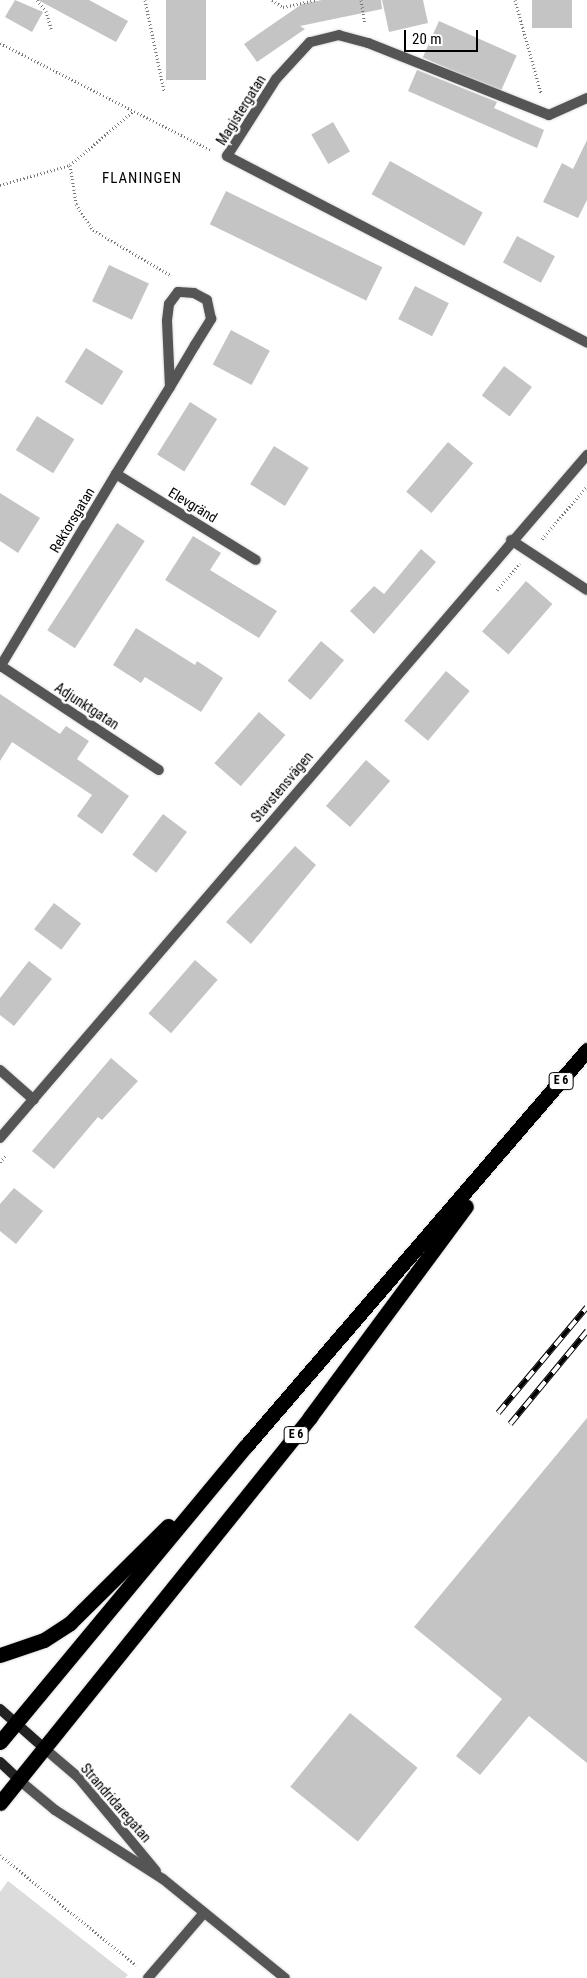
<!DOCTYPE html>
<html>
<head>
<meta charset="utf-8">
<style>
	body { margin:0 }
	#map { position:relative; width:587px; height:1978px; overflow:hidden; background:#fff; font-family:"Roboto Condensed",sans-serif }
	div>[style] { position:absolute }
	.green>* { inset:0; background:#dcdcdc }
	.building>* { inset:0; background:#c4c4c4; transform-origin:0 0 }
	.path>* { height:3px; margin-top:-1.5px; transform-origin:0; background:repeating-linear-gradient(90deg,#777 0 1px,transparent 0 3.5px) }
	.roads { filter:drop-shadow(0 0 1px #dbdbdb) drop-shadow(0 0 1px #dbdbdb) }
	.lane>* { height:10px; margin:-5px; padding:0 5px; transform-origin:5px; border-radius:5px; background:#555 }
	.street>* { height:10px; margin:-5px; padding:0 5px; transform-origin:5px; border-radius:5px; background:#555 }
	.secondary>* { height:10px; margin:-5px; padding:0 5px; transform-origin:5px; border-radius:5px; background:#222 }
	.highway>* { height:15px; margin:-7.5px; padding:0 7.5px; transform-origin:7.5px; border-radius:7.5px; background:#000 }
	.rail>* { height:5.5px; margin-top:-2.75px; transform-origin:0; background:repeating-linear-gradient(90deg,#fff 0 11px,#000 0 22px); box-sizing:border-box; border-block:1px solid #000 }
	span { translate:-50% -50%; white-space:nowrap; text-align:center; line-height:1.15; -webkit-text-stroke:5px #fff; paint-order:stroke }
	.shield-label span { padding:1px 4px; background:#fff; border:1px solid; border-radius:4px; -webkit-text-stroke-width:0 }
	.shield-label { font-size:12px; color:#000; font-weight:700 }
	.street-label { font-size:14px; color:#000 }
	.neighbourhood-label { font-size:15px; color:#000; letter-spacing:1px }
	.scale { position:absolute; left:404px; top:30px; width:74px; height:22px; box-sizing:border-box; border:2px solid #000; border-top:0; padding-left:6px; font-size:15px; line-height:18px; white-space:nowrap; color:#000; -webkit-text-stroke:4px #fff; paint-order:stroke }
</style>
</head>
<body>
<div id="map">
	<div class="green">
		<i style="clip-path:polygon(8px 1881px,128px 1975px,125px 1978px,0 1978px,0 1892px)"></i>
	</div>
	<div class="building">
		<i style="clip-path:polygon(15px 0,43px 12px,32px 32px,5px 17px)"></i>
		<i style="clip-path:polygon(38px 0,89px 0,128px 21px,116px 42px)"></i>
		<i style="left:166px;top:0;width:40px;height:80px"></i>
		<i style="clip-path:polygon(322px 0,381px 0,382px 9px,300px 26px,305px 29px,257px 62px,244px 44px,302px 4px)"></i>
		<i style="clip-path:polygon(382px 0,423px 0,428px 23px,389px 32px)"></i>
		<i style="left:532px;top:0;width:40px;height:28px"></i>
		<i style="left:439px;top:21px;width:85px;height:40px;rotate:24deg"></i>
		<i style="clip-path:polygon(417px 70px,497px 102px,494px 108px,544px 130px,537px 148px,408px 91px)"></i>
		<i style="left:333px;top:122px;width:34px;height:25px;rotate:60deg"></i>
		<i style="clip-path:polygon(587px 140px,587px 200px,578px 218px,543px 202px,562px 163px,573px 169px)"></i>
		<i style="left:390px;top:161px;width:106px;height:38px;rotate:29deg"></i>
		<i style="left:226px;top:191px;width:174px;height:37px;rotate:26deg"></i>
		<i style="left:517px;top:236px;width:43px;height:30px;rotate:28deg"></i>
		<i style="left:109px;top:265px;width:44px;height:40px;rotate:25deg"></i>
		<i style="left:415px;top:286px;width:38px;height:37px;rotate:27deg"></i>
		<i style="left:231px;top:330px;width:44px;height:39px;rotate:28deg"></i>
		<i style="left:86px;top:348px;width:44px;height:40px;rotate:32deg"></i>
		<i style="left:504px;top:366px;width:35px;height:37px;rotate:37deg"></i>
		<i style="left:190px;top:402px;width:32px;height:62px;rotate:32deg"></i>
		<i style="left:37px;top:416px;width:44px;height:40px;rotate:32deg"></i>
		<i style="left:448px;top:442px;width:33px;height:65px;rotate:40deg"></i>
		<i style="left:274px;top:446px;width:41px;height:45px;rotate:32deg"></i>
		<i style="clip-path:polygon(0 493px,40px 518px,18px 553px,0 541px)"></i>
		<i style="left:117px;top:523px;width:33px;height:128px;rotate:33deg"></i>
		<i style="clip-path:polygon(193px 536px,221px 553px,210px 570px,277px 611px,259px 638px,165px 580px)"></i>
		<i style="clip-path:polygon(421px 549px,436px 562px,374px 634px,350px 611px,374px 586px,384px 594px)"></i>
		<i style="left:526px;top:581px;width:35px;height:67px;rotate:41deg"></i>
		<i style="clip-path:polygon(136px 628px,195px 665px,197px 661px,223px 678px,201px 712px,145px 677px,141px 683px,113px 665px)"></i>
		<i style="left:321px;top:641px;width:30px;height:52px;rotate:40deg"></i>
		<i style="left:446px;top:671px;width:31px;height:65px;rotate:40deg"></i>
		<i style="clip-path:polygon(0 694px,60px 734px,66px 726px,89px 741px,77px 759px,129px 796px,102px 834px,77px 816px,92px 795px,12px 742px,0 761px)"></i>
		<i style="left:259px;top:712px;width:35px;height:68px;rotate:41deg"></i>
		<i style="left:366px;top:760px;width:32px;height:61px;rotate:41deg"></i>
		<i style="left:163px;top:814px;width:30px;height:51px;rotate:37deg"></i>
		<i style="clip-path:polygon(295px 846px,316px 865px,251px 944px,226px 922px)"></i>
		<i style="left:54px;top:903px;width:34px;height:33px;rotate:37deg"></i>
		<i style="left:195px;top:960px;width:30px;height:71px;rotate:41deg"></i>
		<i style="clip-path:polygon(29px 961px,52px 979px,14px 1026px,0 1015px,0 998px)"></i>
		<i style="clip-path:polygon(111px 1058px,138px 1081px,102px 1120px,98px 1117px,54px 1169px,32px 1151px)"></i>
		<i style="clip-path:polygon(14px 1188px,43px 1211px,16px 1244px,0 1231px,0 1204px)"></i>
		<i style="clip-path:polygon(587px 1418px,587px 1763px,529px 1716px,480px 1775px,456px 1756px,502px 1699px,414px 1627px)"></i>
		<i style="left:350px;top:1713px;width:87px;height:95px;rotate:39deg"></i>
	</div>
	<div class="path">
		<i style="left:37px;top:0;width:14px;rotate:51deg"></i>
		<i style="left:46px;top:11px;width:19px;rotate:74deg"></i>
		<i style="left:145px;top:0;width:93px;rotate:78.2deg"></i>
		<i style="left:272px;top:0;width:13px;rotate:32deg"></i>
		<i style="left:283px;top:7px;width:33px;rotate:-12deg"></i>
		<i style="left:361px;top:0;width:24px;rotate:81deg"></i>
		<i style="left:515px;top:0;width:97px;rotate:74.4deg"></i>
		<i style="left:0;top:43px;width:237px;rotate:26.9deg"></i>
		<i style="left:70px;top:165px;width:39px;rotate:81deg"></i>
		<i style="left:76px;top:204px;width:31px;rotate:57deg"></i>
		<i style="left:93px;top:230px;width:91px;rotate:30.2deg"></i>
		<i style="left:0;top:185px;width:73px;rotate:-15.9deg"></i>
		<i style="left:70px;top:165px;width:82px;rotate:-40.5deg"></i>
		<i style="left:542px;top:539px;width:70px;rotate:-49.7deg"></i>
		<i style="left:497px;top:590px;width:35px;rotate:-49deg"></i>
		<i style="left:0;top:1162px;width:9px;rotate:-49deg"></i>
		<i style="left:0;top:1855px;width:175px;rotate:39deg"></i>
	</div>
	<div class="roads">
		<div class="lane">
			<i style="left:511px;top:540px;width:91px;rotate:33.3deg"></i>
			<i style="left:148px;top:1978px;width:86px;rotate:-49.3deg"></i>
		</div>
		<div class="street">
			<i style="left:587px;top:98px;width:42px;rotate:155.9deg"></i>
			<i style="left:549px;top:115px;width:195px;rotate:-158.3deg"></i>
			<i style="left:368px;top:43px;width:30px;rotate:-165deg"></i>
			<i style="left:339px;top:35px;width:30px;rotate:166deg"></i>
			<i style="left:310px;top:42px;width:50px;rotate:132.6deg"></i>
			<i style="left:276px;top:79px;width:91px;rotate:122.5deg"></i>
			<i style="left:227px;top:156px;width:406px;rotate:27.4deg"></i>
			<i style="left:116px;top:474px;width:164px;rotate:31.6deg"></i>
			<i style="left:1px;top:666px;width:189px;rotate:33.4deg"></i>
			<i style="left:0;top:667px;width:225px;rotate:-59deg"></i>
			<i style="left:116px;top:474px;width:102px;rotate:-58.2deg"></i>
			<i style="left:170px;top:387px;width:49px;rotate:-59.2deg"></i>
			<i style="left:195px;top:345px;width:31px;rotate:-58deg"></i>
			<i style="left:211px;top:319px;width:19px;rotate:-102deg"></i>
			<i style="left:207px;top:300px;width:15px;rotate:-152deg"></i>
			<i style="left:194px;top:293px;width:16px;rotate:-176deg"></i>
			<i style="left:178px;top:292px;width:15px;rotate:127deg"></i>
			<i style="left:169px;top:304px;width:17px;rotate:97deg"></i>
			<i style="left:167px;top:321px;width:66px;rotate:87.4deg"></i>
			<i style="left:0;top:1070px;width:45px;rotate:41.4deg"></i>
			<i style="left:0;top:1138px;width:901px;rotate:-49.32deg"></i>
			<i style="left:45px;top:1749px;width:43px;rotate:40.3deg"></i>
			<i style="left:78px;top:1777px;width:122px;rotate:50.3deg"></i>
			<i style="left:19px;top:1780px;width:47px;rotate:39.8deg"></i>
			<i style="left:55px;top:1810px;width:128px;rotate:32.6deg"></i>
			<i style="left:163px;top:1879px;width:157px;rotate:39.1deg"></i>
		</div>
		<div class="secondary">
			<i style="left:0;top:1709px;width:60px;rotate:41.6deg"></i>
			<i style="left:0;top:1762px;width:26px;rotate:43deg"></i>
		</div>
		<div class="highway">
			<i style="left:0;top:1655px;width:46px;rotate:-18.8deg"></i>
			<i style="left:44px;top:1640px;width:31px;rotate:-33deg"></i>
			<i style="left:70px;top:1623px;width:138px;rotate:-44.7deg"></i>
			<i style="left:0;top:1742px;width:385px;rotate:-50.3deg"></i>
			<i style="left:246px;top:1446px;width:523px;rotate:-49.27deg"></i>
			<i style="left:0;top:1803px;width:495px;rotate:-51.2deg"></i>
			<i style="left:310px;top:1417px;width:262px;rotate:-53.5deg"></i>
		</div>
	</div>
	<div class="rail">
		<i style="left:498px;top:1413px;width:138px;rotate:-50deg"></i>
		<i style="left:510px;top:1424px;width:121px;rotate:-50.4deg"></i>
	</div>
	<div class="shield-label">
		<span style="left:561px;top:1081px">E 6</span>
		<span style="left:296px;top:1435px">E 6</span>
	</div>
	<div class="street-label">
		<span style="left:241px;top:110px;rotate:-58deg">Magistergatan</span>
		<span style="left:193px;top:505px;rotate:31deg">Elevgränd</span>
		<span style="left:72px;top:520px;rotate:-59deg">Rektorsgatan</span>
		<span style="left:87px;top:706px;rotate:33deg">Adjunktgatan</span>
		<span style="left:282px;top:787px;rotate:-50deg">Stavstensvägen</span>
		<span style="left:116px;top:1803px;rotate:49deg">Strandridaregatan</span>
	</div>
	<div class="neighbourhood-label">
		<span style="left:142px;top:179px">FLANINGEN</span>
	</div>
	<div class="scale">20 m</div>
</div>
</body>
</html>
